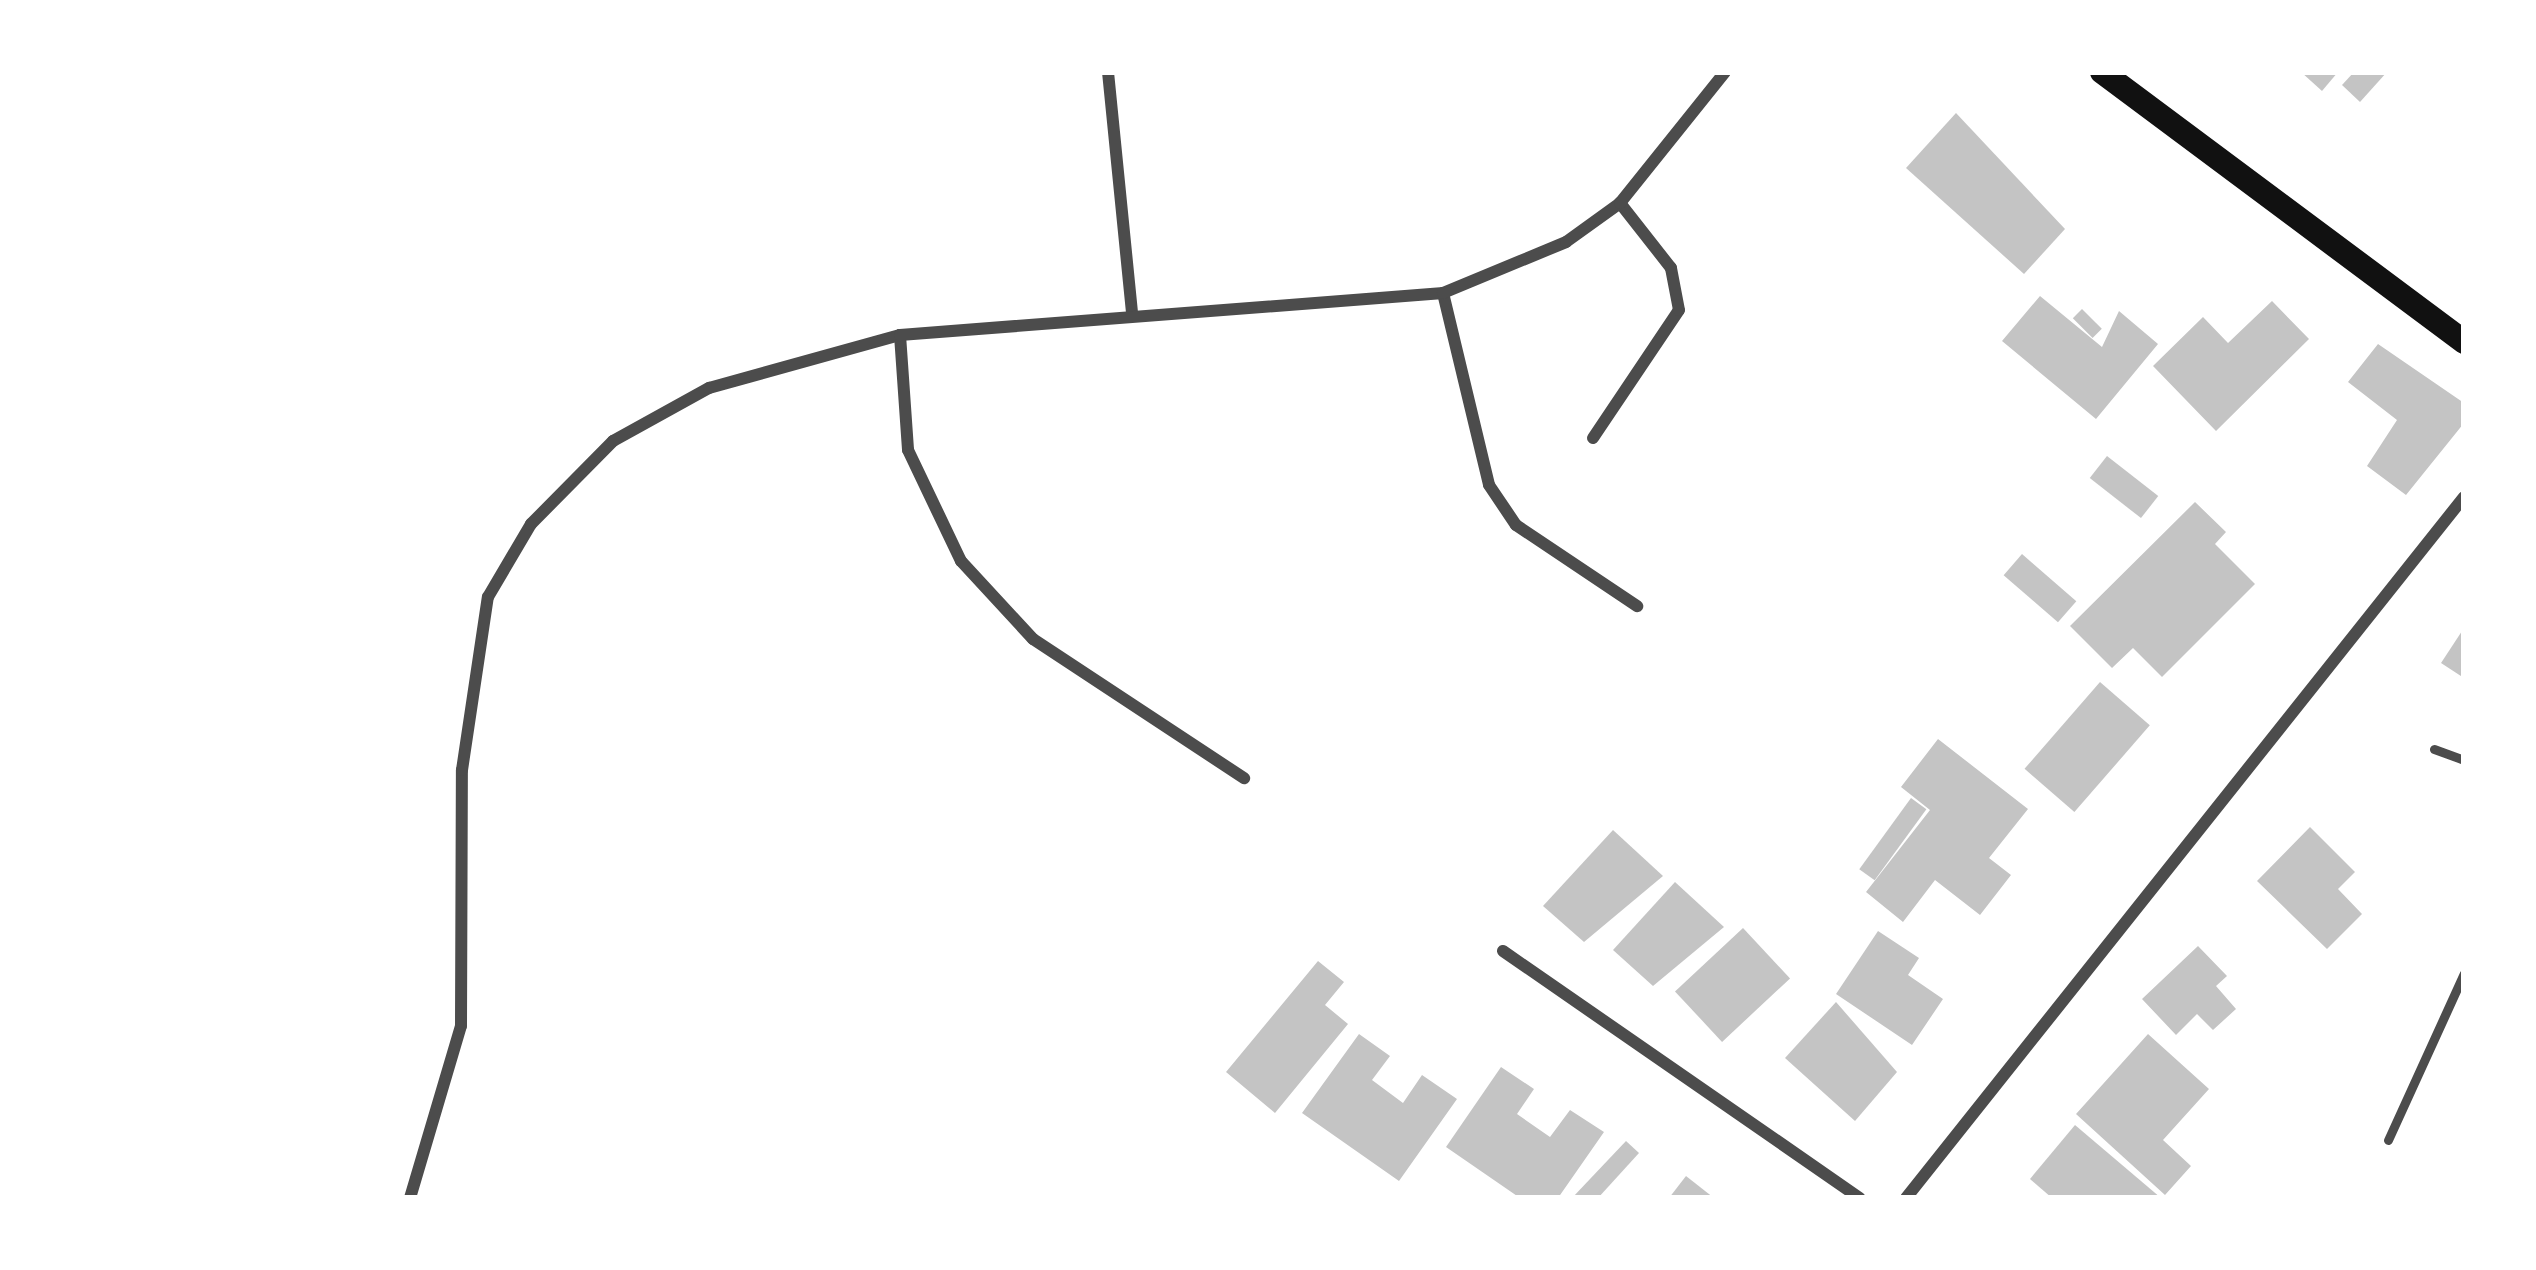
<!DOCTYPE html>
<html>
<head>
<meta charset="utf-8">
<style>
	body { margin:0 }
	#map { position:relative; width:2536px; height:1270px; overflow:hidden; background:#fff; font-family:"Varela Round",sans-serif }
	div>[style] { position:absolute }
	.building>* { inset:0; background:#c4c4c4; transform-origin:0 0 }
	.service>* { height:9px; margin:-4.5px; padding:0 4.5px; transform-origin:4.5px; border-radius:4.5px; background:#4c4c4c }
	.minor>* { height:12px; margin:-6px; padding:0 6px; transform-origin:6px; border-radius:6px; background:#4c4c4c }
	.secondary>* { height:24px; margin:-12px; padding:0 12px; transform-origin:12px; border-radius:12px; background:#111 }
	span { translate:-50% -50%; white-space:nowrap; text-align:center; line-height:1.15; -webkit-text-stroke:9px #fff; paint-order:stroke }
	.frame { position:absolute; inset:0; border:75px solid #fff; pointer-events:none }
</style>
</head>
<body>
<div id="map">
	<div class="building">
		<i style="clip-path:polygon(2301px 72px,2338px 72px,2322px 91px)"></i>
		<i style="clip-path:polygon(2354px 72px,2387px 72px,2360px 102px,2342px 85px)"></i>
		<i style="clip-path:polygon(1956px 113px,2065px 229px,2024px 274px,1906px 168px)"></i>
		<i style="clip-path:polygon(2040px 296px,2102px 347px,2119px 311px,2158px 344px,2096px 419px,2002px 341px)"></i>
		<i style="clip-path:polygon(2272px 301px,2309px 339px,2216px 431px,2153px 366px,2203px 317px,2228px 343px)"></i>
		<i style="left:2082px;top:309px;width:28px;height:13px;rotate:45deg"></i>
		<i style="clip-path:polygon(2378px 344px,2464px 403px,2464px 423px,2406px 495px,2367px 466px,2397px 420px,2348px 382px)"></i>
		<i style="left:2107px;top:456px;width:65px;height:28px;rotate:38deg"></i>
		<i style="clip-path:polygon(2195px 502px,2226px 532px,2215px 544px,2255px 584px,2162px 677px,2133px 648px,2112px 668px,2070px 626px)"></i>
		<i style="left:2022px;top:554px;width:72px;height:28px;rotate:41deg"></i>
		<i style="clip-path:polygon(2464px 628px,2464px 678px,2441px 663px)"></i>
		<i style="left:2100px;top:682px;width:66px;height:115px;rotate:41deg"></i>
		<i style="clip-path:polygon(1938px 739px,2028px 809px,1989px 858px,2011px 875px,1980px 915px,1935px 880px,1903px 922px,1866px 892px,1930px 810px,1901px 787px)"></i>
		<i style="left:1911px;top:798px;width:19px;height:88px;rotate:36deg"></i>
		<i style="clip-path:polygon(2310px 827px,2355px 872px,2338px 889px,2362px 914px,2327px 949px,2257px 881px)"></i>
		<i style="clip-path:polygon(1613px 830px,1663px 876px,1584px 942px,1543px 906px)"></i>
		<i style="clip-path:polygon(1675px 882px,1724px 927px,1653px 986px,1613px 950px)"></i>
		<i style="left:1743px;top:928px;width:69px;height:93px;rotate:47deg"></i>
		<i style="clip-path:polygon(1878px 931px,1919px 958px,1908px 975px,1943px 999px,1912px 1045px,1836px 994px)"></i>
		<i style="clip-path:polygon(2198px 946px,2227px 976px,2216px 986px,2236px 1009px,2213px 1030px,2197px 1014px,2176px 1035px,2142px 999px)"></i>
		<i style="clip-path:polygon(1318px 961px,1344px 982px,1325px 1005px,1348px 1024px,1275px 1113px,1226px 1072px)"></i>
		<i style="clip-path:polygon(1836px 1002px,1897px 1072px,1855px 1121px,1785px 1058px)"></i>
		<i style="clip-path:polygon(1359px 1034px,1390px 1056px,1372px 1080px,1403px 1103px,1422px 1075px,1457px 1099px,1399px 1181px,1302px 1113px)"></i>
		<i style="clip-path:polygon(2148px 1034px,2209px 1089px,2163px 1140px,2191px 1166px,2165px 1195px,2076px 1114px)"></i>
		<i style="clip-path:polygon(1501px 1067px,1534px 1089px,1517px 1114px,1550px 1137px,1570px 1110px,1604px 1132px,1558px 1198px,1520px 1198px,1446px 1147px)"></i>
		<i style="clip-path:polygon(2075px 1125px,2161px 1198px,2052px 1198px,2030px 1179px)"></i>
		<i style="clip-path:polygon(1626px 1141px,1639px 1153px,1598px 1198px,1572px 1198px)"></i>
		<i style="clip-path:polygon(1686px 1176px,1714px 1198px,1669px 1198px)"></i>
	</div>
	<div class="service">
		<i style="left:2434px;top:749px;width:32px;rotate:20deg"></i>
		<i style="left:2388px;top:1140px;width:183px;rotate:-65.5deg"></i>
	</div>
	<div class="minor">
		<i style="left:1108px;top:72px;width:241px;rotate:84.3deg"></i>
		<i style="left:1443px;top:293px;width:197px;rotate:76.5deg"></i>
		<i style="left:1489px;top:485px;width:48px;rotate:56deg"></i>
		<i style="left:1516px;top:525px;width:146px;rotate:33.8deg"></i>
		<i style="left:900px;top:335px;width:115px;rotate:86deg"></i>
		<i style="left:908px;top:450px;width:123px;rotate:64.5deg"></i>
		<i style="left:961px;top:561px;width:106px;rotate:47.3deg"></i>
		<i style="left:1033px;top:639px;width:253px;rotate:33.4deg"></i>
		<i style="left:1593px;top:438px;width:154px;rotate:-56.1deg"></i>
		<i style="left:1679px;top:310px;width:43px;rotate:-100.8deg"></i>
		<i style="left:1671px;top:268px;width:83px;rotate:-128.1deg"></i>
		<i style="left:1503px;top:951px;width:434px;rotate:34.7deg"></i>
		<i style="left:410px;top:1198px;width:179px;rotate:-73.5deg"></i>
		<i style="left:461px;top:1026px;width:256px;rotate:-89.8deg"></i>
		<i style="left:462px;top:770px;width:175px;rotate:-81.5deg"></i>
		<i style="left:488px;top:597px;width:85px;rotate:-59.5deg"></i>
		<i style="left:531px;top:524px;width:117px;rotate:-45.3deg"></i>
		<i style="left:613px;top:441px;width:110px;rotate:-28.9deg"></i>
		<i style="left:709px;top:388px;width:198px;rotate:-15.5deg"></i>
		<i style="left:900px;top:335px;width:545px;rotate:-4.42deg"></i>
		<i style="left:1443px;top:293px;width:133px;rotate:-22.5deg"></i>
		<i style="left:1566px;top:242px;width:67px;rotate:-35.8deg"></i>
		<i style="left:1620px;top:203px;width:168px;rotate:-51.3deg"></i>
		<i style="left:1906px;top:1198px;width:896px;rotate:-51.48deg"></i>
	</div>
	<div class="secondary">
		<i style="left:2102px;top:72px;width:452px;rotate:36.7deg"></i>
	</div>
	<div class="frame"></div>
</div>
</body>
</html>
